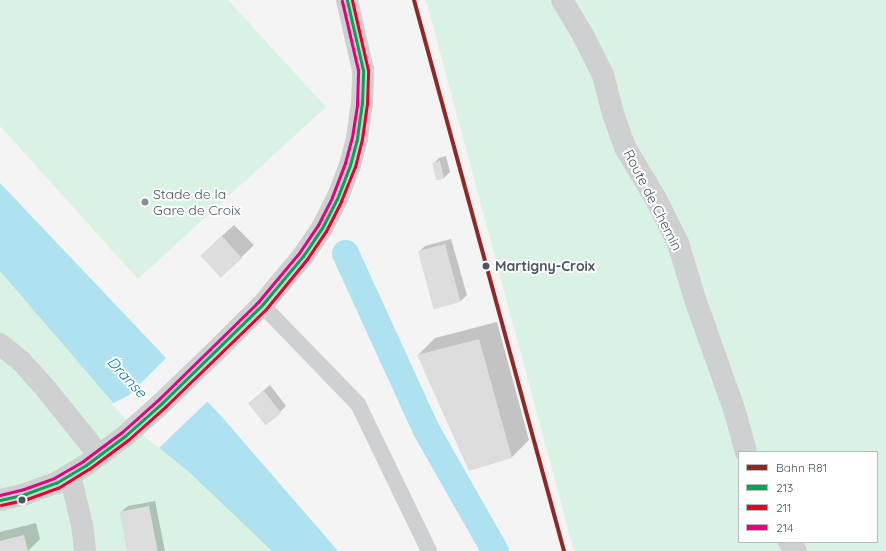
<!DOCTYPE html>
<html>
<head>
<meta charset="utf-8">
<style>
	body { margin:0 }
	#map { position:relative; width:886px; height:551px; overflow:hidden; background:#f4f4f4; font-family:Quicksand,sans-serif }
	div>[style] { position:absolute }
	.green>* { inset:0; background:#d9f2e3 }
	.water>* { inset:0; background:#aee2f0 }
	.pier>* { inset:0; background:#f4f4f4 }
	.shadow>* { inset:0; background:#0003 }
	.canal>* { height:27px; margin:-13.5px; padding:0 13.5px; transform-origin:13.5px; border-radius:13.5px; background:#aee2f0 }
	.building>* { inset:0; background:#ddddde; transform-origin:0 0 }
	.service>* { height:16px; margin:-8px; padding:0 8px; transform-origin:8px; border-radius:8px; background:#ced0d2 }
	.minor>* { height:22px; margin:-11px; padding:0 11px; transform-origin:11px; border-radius:11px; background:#ced0d2 }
	.tertiary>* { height:22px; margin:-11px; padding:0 11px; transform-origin:11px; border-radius:11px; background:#ced0d2 }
	.bus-1>* { height:3px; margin:-1.5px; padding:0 1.5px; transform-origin:1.5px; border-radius:1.5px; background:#00a651 }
	.bus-2>* { height:3px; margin:-1.5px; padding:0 1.5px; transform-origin:1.5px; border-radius:1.5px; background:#e4002b }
	.bus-3>* { height:3px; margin:-1.5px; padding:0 1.5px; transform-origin:1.5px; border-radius:1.5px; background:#e5007d }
	.rail-1>* { height:4px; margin:-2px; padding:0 2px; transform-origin:2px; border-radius:2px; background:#932723 }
	.dots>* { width:11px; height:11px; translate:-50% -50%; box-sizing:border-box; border:2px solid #fff; border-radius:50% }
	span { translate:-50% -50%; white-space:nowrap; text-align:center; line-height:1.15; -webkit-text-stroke:4px #fff; paint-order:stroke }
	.poi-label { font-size:14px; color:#4a5661 }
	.left { translate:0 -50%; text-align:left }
	.street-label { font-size:14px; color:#4a5661 }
	.stop-label { font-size:14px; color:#4a5661; font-weight:700 }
	.water-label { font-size:15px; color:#0c7c9b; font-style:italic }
	.legend { position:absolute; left:738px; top:451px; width:140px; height:92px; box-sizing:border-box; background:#fff; border:1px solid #b7bbc0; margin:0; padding:5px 7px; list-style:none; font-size:12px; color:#4a5661 }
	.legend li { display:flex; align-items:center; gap:8px; height:20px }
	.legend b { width:20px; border:1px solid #b7bbc0 }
</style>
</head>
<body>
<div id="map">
	<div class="green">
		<i style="clip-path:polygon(0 0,228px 0,326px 107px,138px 279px,0 126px)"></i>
		<i style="clip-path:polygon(evenodd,426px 0,886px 0,886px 551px,574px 551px,426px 0,739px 452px,877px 452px,877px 542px,739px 542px,739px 452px)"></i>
		<i style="clip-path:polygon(0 241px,291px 551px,0 551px)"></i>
	</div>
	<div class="water">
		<i style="clip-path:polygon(0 183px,222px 417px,338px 551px,272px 551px,189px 472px,134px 427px,0 271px)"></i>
	</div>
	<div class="pier">
		<i style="clip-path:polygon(168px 356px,209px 400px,159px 448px,133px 428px,112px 404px,129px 395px)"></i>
	</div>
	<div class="shadow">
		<i style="clip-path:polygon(446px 156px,450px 172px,444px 178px,437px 180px,433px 164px,439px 158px)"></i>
		<i style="clip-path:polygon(234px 225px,254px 245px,222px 276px,214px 243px)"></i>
		<i style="clip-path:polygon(451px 239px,467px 295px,461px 301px,419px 252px,425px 246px)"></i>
		<i style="clip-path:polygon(497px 322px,529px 440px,512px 457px,418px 355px,435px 338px)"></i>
		<i style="clip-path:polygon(270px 385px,286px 406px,280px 412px,249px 403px)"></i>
		<i style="clip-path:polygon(155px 501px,165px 551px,129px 551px,121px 512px,128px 506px)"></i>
		<i style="clip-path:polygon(36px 523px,40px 539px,28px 551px,0 551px,0 532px)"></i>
	</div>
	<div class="canal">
		<i style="left:345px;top:253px;width:192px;rotate:65.4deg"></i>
		<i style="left:425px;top:428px;width:142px;rotate:60.4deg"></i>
	</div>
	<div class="building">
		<i style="left:440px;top:161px;width:18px;height:8px;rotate:77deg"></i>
		<i style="left:222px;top:236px;width:30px;height:29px;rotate:48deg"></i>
		<i style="left:445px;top:244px;width:60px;height:28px;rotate:75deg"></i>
		<i style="clip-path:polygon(479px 339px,512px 458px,469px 471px,417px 355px)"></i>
		<i style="left:264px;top:391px;width:28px;height:20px;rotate:52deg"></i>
		<i style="left:149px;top:506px;width:46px;height:30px;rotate:79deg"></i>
		<i style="clip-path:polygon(24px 535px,28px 551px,0 551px,0 541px)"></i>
	</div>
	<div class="service">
		<i style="left:262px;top:305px;width:138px;rotate:45.9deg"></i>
		<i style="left:358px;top:404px;width:163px;rotate:64.2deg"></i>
	</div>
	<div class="minor">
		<i style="left:0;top:344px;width:27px;rotate:39deg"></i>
		<i style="left:21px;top:361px;width:38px;rotate:48deg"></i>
		<i style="left:46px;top:389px;width:85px;rotate:51.2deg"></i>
		<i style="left:70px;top:475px;width:51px;rotate:76.5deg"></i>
		<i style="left:82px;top:525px;width:26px;rotate:83deg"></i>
	</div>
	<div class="tertiary">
		<i style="left:562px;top:0;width:43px;rotate:59.3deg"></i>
		<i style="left:584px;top:37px;width:42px;rotate:63.4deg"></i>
		<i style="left:603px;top:75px;width:40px;rotate:75.6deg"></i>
		<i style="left:613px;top:114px;width:37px;rotate:70deg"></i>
		<i style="left:626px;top:149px;width:58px;rotate:59deg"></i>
		<i style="left:656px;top:199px;width:49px;rotate:63.4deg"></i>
		<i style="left:678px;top:243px;width:59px;rotate:73.1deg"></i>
		<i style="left:695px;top:299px;width:120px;rotate:70.5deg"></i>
		<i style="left:735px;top:412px;width:41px;rotate:74.6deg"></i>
		<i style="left:0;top:500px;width:26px;rotate:-13deg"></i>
		<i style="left:25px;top:494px;width:33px;rotate:-20deg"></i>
		<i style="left:56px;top:483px;width:35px;rotate:-31deg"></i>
		<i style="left:86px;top:465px;width:49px;rotate:-36.6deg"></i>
		<i style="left:125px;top:436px;width:51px;rotate:-41.8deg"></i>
		<i style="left:163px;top:402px;width:89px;rotate:-44.1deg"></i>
		<i style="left:227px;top:340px;width:49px;rotate:-45deg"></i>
		<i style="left:262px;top:305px;width:64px;rotate:-50.1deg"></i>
		<i style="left:303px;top:256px;width:34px;rotate:-56deg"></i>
		<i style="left:322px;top:228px;width:33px;rotate:-63deg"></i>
		<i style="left:337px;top:199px;width:36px;rotate:-69deg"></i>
		<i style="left:350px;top:165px;width:28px;rotate:-75deg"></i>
		<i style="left:357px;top:138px;width:34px;rotate:-82deg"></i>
		<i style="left:362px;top:104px;width:34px;rotate:-88deg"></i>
		<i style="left:363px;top:70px;width:72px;rotate:-102.9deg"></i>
		<i style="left:789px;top:542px;width:11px;rotate:52deg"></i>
	</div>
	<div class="bus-1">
		<i style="left:0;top:500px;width:26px;rotate:-13deg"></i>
		<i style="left:25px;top:494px;width:33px;rotate:-20deg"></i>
		<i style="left:56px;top:483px;width:35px;rotate:-31deg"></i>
		<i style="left:86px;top:465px;width:49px;rotate:-36.6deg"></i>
		<i style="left:125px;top:436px;width:51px;rotate:-41.8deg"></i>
		<i style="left:163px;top:402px;width:139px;rotate:-44.4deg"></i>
		<i style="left:262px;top:305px;width:64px;rotate:-50.1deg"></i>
		<i style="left:303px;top:256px;width:34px;rotate:-56deg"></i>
		<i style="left:322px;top:228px;width:33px;rotate:-63deg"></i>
		<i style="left:337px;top:199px;width:36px;rotate:-69deg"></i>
		<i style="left:350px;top:165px;width:28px;rotate:-75deg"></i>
		<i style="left:357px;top:138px;width:34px;rotate:-82deg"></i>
		<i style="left:362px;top:104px;width:34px;rotate:-88deg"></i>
		<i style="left:363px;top:70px;width:72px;rotate:-102.9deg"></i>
	</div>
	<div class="bus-2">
		<i style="left:1px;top:505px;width:27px;rotate:-13deg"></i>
		<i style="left:27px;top:499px;width:33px;rotate:-20deg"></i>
		<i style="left:58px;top:488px;width:36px;rotate:-32deg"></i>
		<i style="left:89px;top:469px;width:49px;rotate:-36.6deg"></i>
		<i style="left:128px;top:440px;width:51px;rotate:-41.8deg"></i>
		<i style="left:166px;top:406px;width:139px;rotate:-44.1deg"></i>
		<i style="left:266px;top:309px;width:65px;rotate:-50.6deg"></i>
		<i style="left:307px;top:259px;width:34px;rotate:-56deg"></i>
		<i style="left:326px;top:231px;width:34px;rotate:-63deg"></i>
		<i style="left:341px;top:201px;width:37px;rotate:-68deg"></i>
		<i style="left:355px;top:167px;width:29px;rotate:-76deg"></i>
		<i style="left:362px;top:139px;width:35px;rotate:-82deg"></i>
		<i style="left:367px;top:104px;width:34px;rotate:-88deg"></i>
		<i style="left:368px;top:70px;width:72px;rotate:-102.9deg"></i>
	</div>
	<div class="bus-3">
		<i style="left:0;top:495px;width:25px;rotate:-14deg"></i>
		<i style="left:24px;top:489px;width:32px;rotate:-20deg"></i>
		<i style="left:54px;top:478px;width:34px;rotate:-30deg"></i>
		<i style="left:83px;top:461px;width:49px;rotate:-36.6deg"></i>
		<i style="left:122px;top:432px;width:51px;rotate:-41.8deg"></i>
		<i style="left:160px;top:398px;width:137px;rotate:-44.4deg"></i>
		<i style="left:258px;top:302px;width:64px;rotate:-50.1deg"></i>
		<i style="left:299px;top:253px;width:34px;rotate:-56deg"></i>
		<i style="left:318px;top:225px;width:31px;rotate:-63deg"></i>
		<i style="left:332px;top:197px;width:36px;rotate:-69deg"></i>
		<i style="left:345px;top:163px;width:27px;rotate:-75deg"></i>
		<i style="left:352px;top:137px;width:33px;rotate:-81deg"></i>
		<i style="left:357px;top:104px;width:34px;rotate:-88deg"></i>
		<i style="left:358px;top:70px;width:71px;rotate:-103.1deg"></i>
	</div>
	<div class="rail-1">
		<i style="left:414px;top:0;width:571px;rotate:74.77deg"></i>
	</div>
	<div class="dots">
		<i style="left:145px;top:202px;background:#868d94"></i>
		<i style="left:486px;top:266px;background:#4a5661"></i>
		<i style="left:22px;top:500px;background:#4a5661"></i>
	</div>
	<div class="poi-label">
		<span class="left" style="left:153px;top:202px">Stade de la<br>Gare de Croix</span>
	</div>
	<div class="street-label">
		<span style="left:653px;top:200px;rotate:63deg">Route de Chemin</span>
	</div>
	<div class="stop-label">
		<span class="left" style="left:495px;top:266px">Martigny-Croix</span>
	</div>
	<div class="water-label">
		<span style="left:127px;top:377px;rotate:47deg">Dranse</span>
	</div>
	<ul class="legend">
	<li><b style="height:5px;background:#932723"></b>Bahn R81</li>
	<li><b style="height:5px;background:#00a651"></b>213</li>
	<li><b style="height:5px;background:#e4002b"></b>211</li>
	<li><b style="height:5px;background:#e5007d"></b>214</li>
	</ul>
</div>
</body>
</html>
